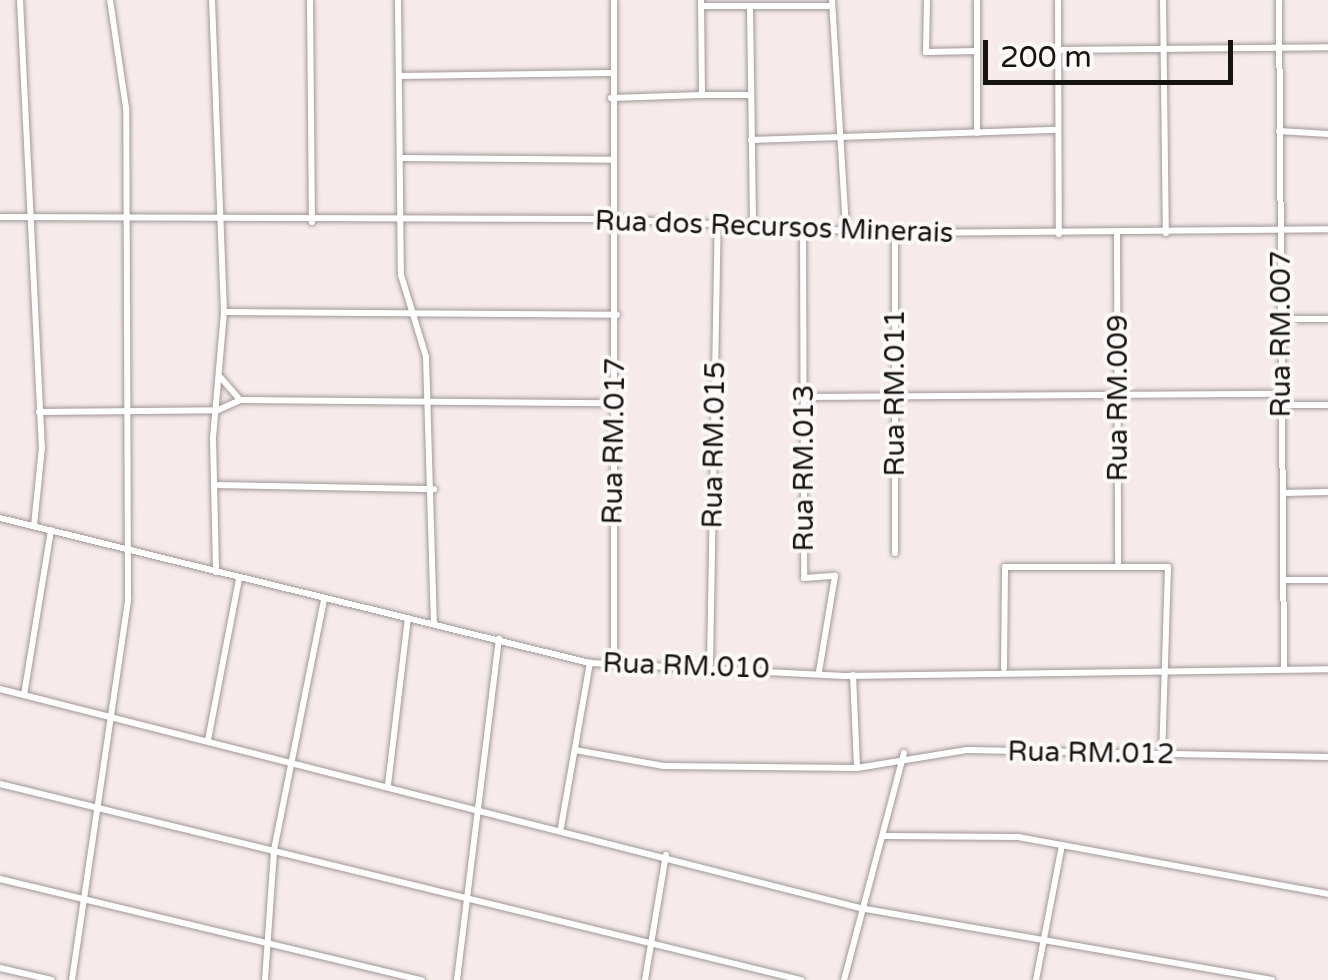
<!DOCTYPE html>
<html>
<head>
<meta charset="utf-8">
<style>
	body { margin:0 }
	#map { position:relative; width:1328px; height:980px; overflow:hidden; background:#f6ebea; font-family:"Varela Round",sans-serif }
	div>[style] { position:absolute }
	.roads { filter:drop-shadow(0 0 2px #a19797) drop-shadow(0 0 2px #a19797) }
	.minor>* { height:6px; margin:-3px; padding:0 3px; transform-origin:3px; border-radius:3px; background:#fff }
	span { translate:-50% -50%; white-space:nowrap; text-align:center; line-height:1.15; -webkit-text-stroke:8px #fefafa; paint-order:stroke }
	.street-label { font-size:28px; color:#161313 }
	.scale { position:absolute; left:983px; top:40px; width:250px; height:45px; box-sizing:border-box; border:5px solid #161313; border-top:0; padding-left:12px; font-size:30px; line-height:35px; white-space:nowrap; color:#161313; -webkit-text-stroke:8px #fefafa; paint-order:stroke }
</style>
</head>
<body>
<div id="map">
	<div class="roads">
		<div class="minor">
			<i style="left:20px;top:0;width:448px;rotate:87.2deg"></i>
			<i style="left:42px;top:447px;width:79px;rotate:95.8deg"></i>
			<i style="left:212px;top:0;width:312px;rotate:87.8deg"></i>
			<i style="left:224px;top:312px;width:126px;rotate:95deg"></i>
			<i style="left:213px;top:438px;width:134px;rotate:88.7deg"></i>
			<i style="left:310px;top:0;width:222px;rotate:89.5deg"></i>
			<i style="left:398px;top:0;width:275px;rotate:89.4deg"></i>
			<i style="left:401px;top:275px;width:86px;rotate:73deg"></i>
			<i style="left:426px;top:357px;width:266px;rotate:88.3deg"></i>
			<i style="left:701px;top:0;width:95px;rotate:89.4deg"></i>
			<i style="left:702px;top:95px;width:49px"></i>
			<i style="left:832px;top:0;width:231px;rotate:86.5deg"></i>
			<i style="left:927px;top:0;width:52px;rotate:91.1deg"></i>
			<i style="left:926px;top:52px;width:51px;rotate:-1.1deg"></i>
			<i style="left:1058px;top:0;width:234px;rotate:89.8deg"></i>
			<i style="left:1163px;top:0;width:233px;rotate:89.3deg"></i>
			<i style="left:1279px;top:0;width:669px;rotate:89.57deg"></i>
			<i style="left:701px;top:6px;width:131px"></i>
			<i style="left:750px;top:6px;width:220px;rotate:89.2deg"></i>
			<i style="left:1058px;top:50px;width:270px;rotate:-0.6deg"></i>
			<i style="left:399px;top:76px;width:212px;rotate:-0.8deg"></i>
			<i style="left:611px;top:98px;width:91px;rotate:-1.9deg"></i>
			<i style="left:1279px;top:131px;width:49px;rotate:3.5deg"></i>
			<i style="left:977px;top:133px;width:133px;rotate:-90deg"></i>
			<i style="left:751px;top:140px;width:307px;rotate:-1.9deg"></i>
			<i style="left:401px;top:158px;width:211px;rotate:0.5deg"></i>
			<i style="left:0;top:217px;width:610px;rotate:0.19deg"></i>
			<i style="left:610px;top:219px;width:285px;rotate:2.8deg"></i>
			<i style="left:895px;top:233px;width:433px;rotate:-0.5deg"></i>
			<i style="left:803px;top:229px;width:349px;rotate:89.8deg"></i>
			<i style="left:804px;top:578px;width:31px;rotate:-4deg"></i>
			<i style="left:835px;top:576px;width:97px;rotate:99.5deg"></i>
			<i style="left:1117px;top:234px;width:328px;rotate:89.8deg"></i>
			<i style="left:224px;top:312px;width:393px;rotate:0.4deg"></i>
			<i style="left:1283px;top:319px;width:45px"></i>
			<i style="left:221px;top:378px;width:28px;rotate:49deg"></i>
			<i style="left:804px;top:397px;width:478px;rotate:-0.4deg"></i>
			<i style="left:1281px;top:405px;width:47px"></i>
			<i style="left:39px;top:412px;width:179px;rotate:-0.6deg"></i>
			<i style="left:218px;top:410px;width:24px;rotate:-24deg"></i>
			<i style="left:240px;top:400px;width:372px;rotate:0.5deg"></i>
			<i style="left:219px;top:485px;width:215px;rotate:1.1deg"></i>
			<i style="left:1283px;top:493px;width:45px;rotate:-1.3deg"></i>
			<i style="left:0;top:518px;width:608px;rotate:13.81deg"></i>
			<i style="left:590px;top:663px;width:255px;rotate:2.9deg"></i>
			<i style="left:845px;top:676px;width:483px;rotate:-0.8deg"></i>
			<i style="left:895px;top:553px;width:320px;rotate:-90deg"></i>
			<i style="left:1283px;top:580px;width:45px"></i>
			<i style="left:614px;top:663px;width:663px;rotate:-90deg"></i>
			<i style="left:710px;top:664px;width:438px;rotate:-89deg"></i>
			<i style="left:1004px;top:668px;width:101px;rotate:-89.4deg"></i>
			<i style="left:1005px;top:567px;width:163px"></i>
			<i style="left:1168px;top:567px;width:187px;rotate:91.8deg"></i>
			<i style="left:853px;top:675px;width:93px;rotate:87.5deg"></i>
			<i style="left:0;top:689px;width:887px;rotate:14.29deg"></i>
			<i style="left:860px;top:908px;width:418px;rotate:9.9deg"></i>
			<i style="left:24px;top:695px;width:167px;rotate:-80.7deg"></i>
			<i style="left:208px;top:740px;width:164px;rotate:-79.1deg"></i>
			<i style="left:575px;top:750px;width:90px;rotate:10.2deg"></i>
			<i style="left:664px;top:766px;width:193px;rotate:0.6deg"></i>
			<i style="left:857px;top:768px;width:111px;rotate:-9.3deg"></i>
			<i style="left:967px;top:750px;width:361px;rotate:1.1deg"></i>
			<i style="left:0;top:784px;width:825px;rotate:13.75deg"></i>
			<i style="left:388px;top:785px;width:168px;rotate:-83.2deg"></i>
			<i style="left:561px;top:827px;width:167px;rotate:-80deg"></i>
			<i style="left:884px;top:836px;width:134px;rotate:0.4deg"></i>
			<i style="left:1018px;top:837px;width:315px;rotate:10.4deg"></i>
			<i style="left:0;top:879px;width:434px;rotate:13.5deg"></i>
			<i style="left:0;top:968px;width:53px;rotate:13deg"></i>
			<i style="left:72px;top:980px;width:385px;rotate:-81.6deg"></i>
			<i style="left:128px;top:599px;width:491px;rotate:-90.2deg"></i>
			<i style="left:126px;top:108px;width:109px;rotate:-98.4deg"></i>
			<i style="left:265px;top:980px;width:130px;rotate:-86deg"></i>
			<i style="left:274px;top:850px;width:255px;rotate:-78.7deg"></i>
			<i style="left:457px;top:980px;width:344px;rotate:-83deg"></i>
			<i style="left:645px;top:980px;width:127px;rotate:-80.5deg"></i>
			<i style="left:844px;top:980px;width:235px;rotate:-75.2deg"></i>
			<i style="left:1036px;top:980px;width:137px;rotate:-79.1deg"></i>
		</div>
	</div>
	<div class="street-label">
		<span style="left:774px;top:227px;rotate:2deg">Rua dos Recursos Minerais</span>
		<span style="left:1281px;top:334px;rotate:-90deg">Rua RM.007</span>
		<span style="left:895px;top:393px;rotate:-90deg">Rua RM.011</span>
		<span style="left:1118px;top:398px;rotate:-90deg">Rua RM.009</span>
		<span style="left:614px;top:441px;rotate:-89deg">Rua RM.017</span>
		<span style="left:714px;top:445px;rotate:-89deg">Rua RM.015</span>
		<span style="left:804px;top:468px;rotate:-90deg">Rua RM.013</span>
		<span style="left:686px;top:666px;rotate:2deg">Rua RM.010</span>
		<span style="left:1091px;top:753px;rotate:1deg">Rua RM.012</span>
	</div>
	<div class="scale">200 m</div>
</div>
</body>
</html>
